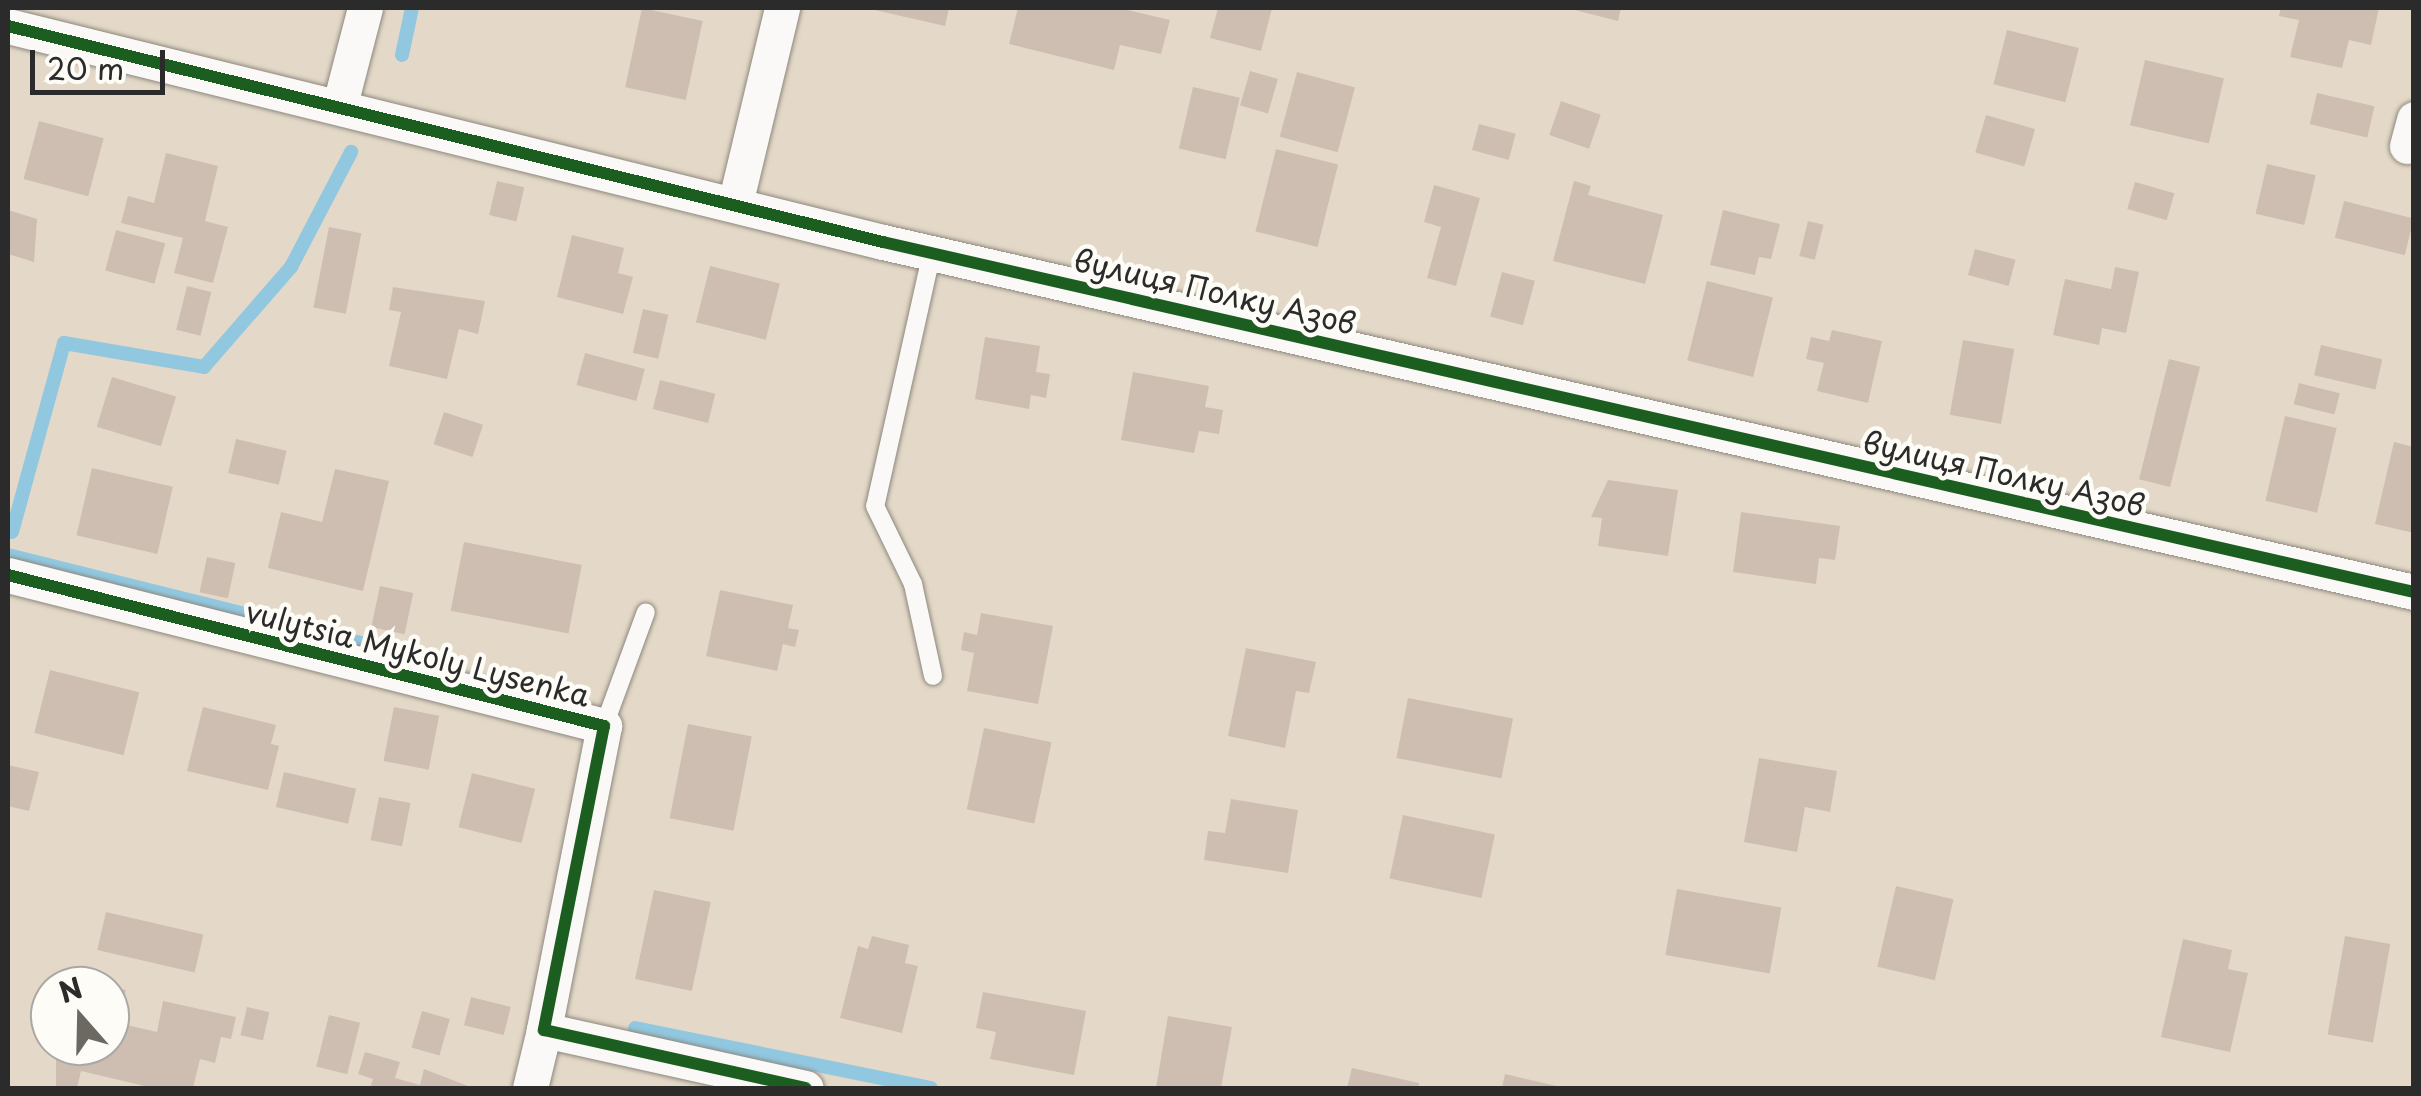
<!DOCTYPE html>
<html>
<head>
<meta charset="utf-8">
<style>
	body { margin:0 }
	#map { position:relative; width:2421px; height:1096px; overflow:hidden; background:#e4d9c8; font-family:"Playpen Sans",sans-serif }
	div>[style] { position:absolute }
	.stream>* { height:14px; margin:-7px; padding:0 7px; transform-origin:7px; border-radius:7px; background:#91c8e0 }
	.building>* { inset:0; background:#cebeb1; transform-origin:0 0 }
	.roads { filter:drop-shadow(0 0 2px #8d887f) drop-shadow(0 0 2px #8d887f) }
	.lane>* { height:18px; margin:-9px; padding:0 9px; transform-origin:9px; border-radius:9px; background:#fbf9f7 }
	.street>* { height:35px; margin:-17.5px; padding:0 17.5px; transform-origin:17.5px; border-radius:17.5px; background:#fbf9f7 }
	.cycleway>* { height:12px; margin:-6px; padding:0 6px; transform-origin:6px; border-radius:6px; background:#1b5e20 }
	span { translate:-50% -50%; white-space:nowrap; text-align:center; line-height:1.15; -webkit-text-stroke:9px #fdfcf7; paint-order:stroke }
	.street-label { font-size:30px; color:#2b2b2b }
	.frame { position:absolute; inset:0; border:10px solid #2b2b2b; pointer-events:none }
	.north { position:absolute; left:30px; top:966px; width:100px; height:100px; box-sizing:border-box; background:#fdfcf7; border:2px solid #a9a8a5; border-radius:50%; rotate:340deg; font-size:28px; font-weight:700; line-height:40px; text-align:center; color:#2b2b2b }
	.north::after { content:''; display:block; margin:auto; width:35px; height:45px; background:#6c6862; clip-path:polygon(50% 0,100% 100%,50% 72%,0 100%) }
	.scale { position:absolute; left:30px; top:50px; width:135px; height:45px; box-sizing:border-box; border:5px solid #2b2b2b; border-top:0; padding-left:12px; font-size:30px; line-height:35px; white-space:nowrap; color:#2b2b2b; -webkit-text-stroke:8px #fdfcf7; paint-order:stroke }
</style>
</head>
<body>
<div id="map">
	<div class="stream">
		<i style="left:402px;top:55px;width:48px;rotate:-78deg"></i>
		<i style="left:12px;top:532px;width:196px;rotate:-74.6deg"></i>
		<i style="left:64px;top:343px;width:142px;rotate:9.7deg"></i>
		<i style="left:204px;top:367px;width:133px;rotate:-49deg"></i>
		<i style="left:291px;top:267px;width:130px;rotate:-62.4deg"></i>
		<i style="left:8px;top:555px;width:464px;rotate:14deg"></i>
		<i style="left:635px;top:1028px;width:302px;rotate:11.5deg"></i>
	</div>
	<div class="building">
		<i style="left:642px;top:8px;width:62px;height:81px;rotate:12deg"></i>
		<i style="clip-path:polygon(866px 8px,949px 8px,945px 26px)"></i>
		<i style="clip-path:polygon(1018px 8px,1119px 8px,1170px 20px,1161px 54px,1120px 45px,1114px 70px,1009px 44px)"></i>
		<i style="clip-path:polygon(1218px 8px,1272px 8px,1261px 51px,1210px 38px)"></i>
		<i style="clip-path:polygon(1567px 8px,1621px 8px,1618px 21px)"></i>
		<i style="clip-path:polygon(2281px 8px,2379px 8px,2371px 45px,2349px 40px,2342px 68px,2290px 57px,2299px 20px,2279px 16px)"></i>
		<i style="left:2007px;top:30px;width:74px;height:56px;rotate:14deg"></i>
		<i style="left:2145px;top:60px;width:81px;height:67px;rotate:13deg"></i>
		<i style="left:1250px;top:71px;width:29px;height:36px;rotate:16deg"></i>
		<i style="left:1297px;top:72px;width:60px;height:67px;rotate:15deg"></i>
		<i style="left:1193px;top:87px;width:48px;height:63px;rotate:13deg"></i>
		<i style="left:2317px;top:93px;width:59px;height:32px;rotate:13deg"></i>
		<i style="left:1561px;top:101px;width:42px;height:36px;rotate:19deg"></i>
		<i style="left:1986px;top:115px;width:51px;height:39px;rotate:16deg"></i>
		<i style="left:39px;top:121px;width:67px;height:60px;rotate:15deg"></i>
		<i style="left:1479px;top:124px;width:38px;height:27px;rotate:15deg"></i>
		<i style="left:1276px;top:149px;width:64px;height:85px;rotate:14deg"></i>
		<i style="clip-path:polygon(166px 153px,218px 166px,205px 221px,228px 227px,213px 283px,174px 273px,183px 238px,121px 223px,128px 196px,154px 203px)"></i>
		<i style="left:2267px;top:164px;width:50px;height:51px;rotate:13deg"></i>
		<i style="left:497px;top:181px;width:28px;height:35px;rotate:13deg"></i>
		<i style="clip-path:polygon(1574px 181px,1591px 186px,1588px 195px,1663px 215px,1645px 284px,1553px 261px)"></i>
		<i style="left:2135px;top:182px;width:41px;height:28px;rotate:16deg"></i>
		<i style="clip-path:polygon(1434px 185px,1480px 198px,1456px 286px,1427px 278px,1441px 227px,1424px 222px)"></i>
		<i style="left:2344px;top:201px;width:72px;height:38px;rotate:14deg"></i>
		<i style="clip-path:polygon(8px 210px,37px 219px,34px 262px,8px 254px)"></i>
		<i style="clip-path:polygon(1723px 210px,1780px 224px,1771px 259px,1759px 257px,1755px 275px,1710px 265px)"></i>
		<i style="left:1808px;top:221px;width:16px;height:36px;rotate:14deg"></i>
		<i style="left:329px;top:227px;width:33px;height:82px;rotate:11deg"></i>
		<i style="left:116px;top:230px;width:51px;height:42px;rotate:15deg"></i>
		<i style="clip-path:polygon(572px 235px,624px 248px,618px 273px,633px 277px,623px 314px,557px 297px)"></i>
		<i style="left:1975px;top:249px;width:42px;height:27px;rotate:15deg"></i>
		<i style="left:710px;top:266px;width:72px;height:58px;rotate:14deg"></i>
		<i style="clip-path:polygon(2115px 267px,2139px 272px,2126px 333px,2102px 328px,2099px 345px,2053px 335px,2065px 279px,2111px 289px)"></i>
		<i style="left:1502px;top:272px;width:34px;height:46px;rotate:15deg"></i>
		<i style="left:1707px;top:281px;width:68px;height:82px;rotate:14deg"></i>
		<i style="left:187px;top:286px;width:25px;height:45px;rotate:14deg"></i>
		<i style="clip-path:polygon(393px 287px,485px 301px,478px 334px,459px 329px,447px 379px,389px 366px,401px 312px,389px 310px)"></i>
		<i style="left:643px;top:309px;width:26px;height:45px;rotate:13deg"></i>
		<i style="clip-path:polygon(1832px 330px,1882px 341px,1868px 403px,1817px 391px,1824px 363px,1806px 359px,1811px 337px,1829px 341px)"></i>
		<i style="clip-path:polygon(985px 337px,1040px 346px,1036px 372px,1050px 374px,1046px 398px,1031px 395px,1029px 409px,975px 399px)"></i>
		<i style="left:1963px;top:340px;width:52px;height:76px;rotate:10deg"></i>
		<i style="left:2321px;top:345px;width:63px;height:31px;rotate:13deg"></i>
		<i style="left:585px;top:353px;width:62px;height:33px;rotate:15deg"></i>
		<i style="left:2169px;top:359px;width:32px;height:124px;rotate:14deg"></i>
		<i style="clip-path:polygon(1133px 372px,1209px 386px,1205px 407px,1223px 410px,1219px 434px,1199px 431px,1194px 453px,1121px 440px)"></i>
		<i style="left:112px;top:377px;width:67px;height:52px;rotate:17deg"></i>
		<i style="left:660px;top:380px;width:57px;height:30px;rotate:14deg"></i>
		<i style="left:2299px;top:383px;width:42px;height:22px;rotate:14deg"></i>
		<i style="left:444px;top:412px;width:41px;height:34px;rotate:18deg"></i>
		<i style="left:2285px;top:416px;width:53px;height:87px;rotate:13deg"></i>
		<i style="left:236px;top:439px;width:52px;height:35px;rotate:13deg"></i>
		<i style="clip-path:polygon(2394px 442px,2414px 447px,2414px 533px,2375px 524px)"></i>
		<i style="left:92px;top:468px;width:83px;height:69px;rotate:13deg"></i>
		<i style="clip-path:polygon(335px 469px,389px 481px,363px 591px,268px 568px,281px 512px,322px 522px)"></i>
		<i style="clip-path:polygon(1608px 480px,1678px 490px,1668px 556px,1598px 546px,1602px 518px,1591px 517px)"></i>
		<i style="clip-path:polygon(1741px 512px,1840px 526px,1835px 560px,1819px 558px,1816px 584px,1733px 572px)"></i>
		<i style="left:464px;top:542px;width:120px;height:70px;rotate:11deg"></i>
		<i style="left:207px;top:557px;width:29px;height:36px;rotate:12deg"></i>
		<i style="left:380px;top:586px;width:34px;height:42px;rotate:12deg"></i>
		<i style="clip-path:polygon(720px 590px,793px 605px,788px 628px,799px 630px,795px 647px,783px 644px,777px 671px,706px 656px)"></i>
		<i style="clip-path:polygon(981px 613px,1053px 626px,1038px 704px,967px 691px,974px 653px,961px 650px,964px 632px,977px 635px)"></i>
		<i style="clip-path:polygon(1246px 648px,1316px 662px,1309px 693px,1296px 691px,1285px 748px,1228px 736px)"></i>
		<i style="left:50px;top:670px;width:92px;height:65px;rotate:14deg"></i>
		<i style="left:1408px;top:698px;width:107px;height:61px;rotate:11deg"></i>
		<i style="clip-path:polygon(203px 707px,276px 725px,271px 744px,279px 746px,268px 790px,187px 771px)"></i>
		<i style="left:394px;top:707px;width:46px;height:55px;rotate:11deg"></i>
		<i style="left:688px;top:724px;width:65px;height:96px;rotate:11deg"></i>
		<i style="left:984px;top:728px;width:69px;height:83px;rotate:12deg"></i>
		<i style="clip-path:polygon(1759px 758px,1837px 771px,1830px 812px,1805px 807px,1797px 852px,1744px 842px)"></i>
		<i style="clip-path:polygon(8px 765px,39px 772px,29px 811px,8px 806px)"></i>
		<i style="left:284px;top:772px;width:74px;height:36px;rotate:13deg"></i>
		<i style="left:472px;top:773px;width:65px;height:56px;rotate:14deg"></i>
		<i style="left:379px;top:797px;width:32px;height:44px;rotate:11deg"></i>
		<i style="clip-path:polygon(1231px 799px,1298px 810px,1288px 873px,1204px 860px,1208px 831px,1225px 833px)"></i>
		<i style="left:1403px;top:815px;width:94px;height:65px;rotate:12deg"></i>
		<i style="left:1896px;top:886px;width:59px;height:83px;rotate:13deg"></i>
		<i style="left:1677px;top:889px;width:106px;height:67px;rotate:10deg"></i>
		<i style="left:654px;top:890px;width:58px;height:91px;rotate:12deg"></i>
		<i style="left:106px;top:912px;width:100px;height:39px;rotate:13deg"></i>
		<i style="clip-path:polygon(872px 936px,909px 945px,905px 963px,918px 966px,902px 1033px,840px 1018px,858px 946px,868px 949px)"></i>
		<i style="left:2345px;top:936px;width:46px;height:100px;rotate:10deg"></i>
		<i style="clip-path:polygon(2183px 939px,2232px 950px,2228px 969px,2248px 973px,2230px 1052px,2161px 1037px)"></i>
		<i style="clip-path:polygon(61px 976px,99px 984px,99px 986px,59px 986px)"></i>
		<i style="clip-path:polygon(110px 987px,126px 990px,118px 1023px,157px 1032px,163px 1001px,236px 1017px,231px 1039px,221px 1037px,215px 1063px,200px 1059px,193px 1088px,153px 1088px,81px 1071px,77px 1088px,56px 1087px,56px 1046px,110px 1046px)"></i>
		<i style="clip-path:polygon(983px 992px,1086px 1011px,1074px 1075px,990px 1059px,996px 1032px,976px 1028px)"></i>
		<i style="left:471px;top:997px;width:41px;height:29px;rotate:14deg"></i>
		<i style="left:247px;top:1007px;width:23px;height:29px;rotate:13deg"></i>
		<i style="left:422px;top:1011px;width:29px;height:38px;rotate:16deg"></i>
		<i style="left:329px;top:1015px;width:32px;height:53px;rotate:14deg"></i>
		<i style="clip-path:polygon(1168px 1016px,1232px 1027px,1221px 1088px,1156px 1088px)"></i>
		<i style="clip-path:polygon(365px 1052px,400px 1062px,395px 1078px,420px 1085px,424px 1069px,473px 1088px,370px 1088px,373px 1079px,358px 1074px)"></i>
		<i style="clip-path:polygon(1352px 1068px,1419px 1083px,1418px 1088px,1347px 1088px)"></i>
		<i style="clip-path:polygon(1505px 1074px,1561px 1087px,1561px 1088px,1502px 1088px)"></i>
	</div>
	<div class="roads">
		<div class="lane">
			<i style="left:932px;top:252px;width:260px;rotate:102.6deg"></i>
			<i style="left:875px;top:506px;width:87px;rotate:64deg"></i>
			<i style="left:913px;top:584px;width:94px;rotate:77.7deg"></i>
			<i style="left:604px;top:726px;width:121px;rotate:-69.8deg"></i>
		</div>
		<div class="street">
			<i style="left:8px;top:26px;width:901px;rotate:13.87deg"></i>
			<i style="left:883px;top:242px;width:1570px;rotate:12.88deg"></i>
			<i style="left:340px;top:104px;width:99px;rotate:-75.4deg"></i>
			<i style="left:2407px;top:146px;width:28px;rotate:-75deg"></i>
			<i style="left:735px;top:204px;width:202px;rotate:-76.5deg"></i>
			<i style="left:8px;top:575px;width:615px;rotate:14.22deg"></i>
			<i style="left:604px;top:726px;width:310px;rotate:101.2deg"></i>
			<i style="left:544px;top:1030px;width:268px;rotate:12.5deg"></i>
			<i style="left:530px;top:1088px;width:60px;rotate:-76.4deg"></i>
		</div>
	</div>
	<div class="cycleway">
		<i style="left:8px;top:26px;width:901px;rotate:13.87deg"></i>
		<i style="left:883px;top:242px;width:1570px;rotate:12.88deg"></i>
		<i style="left:8px;top:575px;width:615px;rotate:14.22deg"></i>
		<i style="left:604px;top:726px;width:310px;rotate:101.2deg"></i>
		<i style="left:544px;top:1030px;width:268px;rotate:12.5deg"></i>
	</div>
	<div class="street-label">
		<span style="left:1215px;top:291px;rotate:13deg">вулиця Полку Азов</span>
		<span style="left:2004px;top:473px;rotate:13deg">вулиця Полку Азов</span>
		<span style="left:418px;top:653px;rotate:14deg">vulytsia Mykoly Lysenka</span>
	</div>
	<div class="frame"></div>
	<div class="north">N</div>
	<div class="scale">20 m</div>
</div>
</body>
</html>
